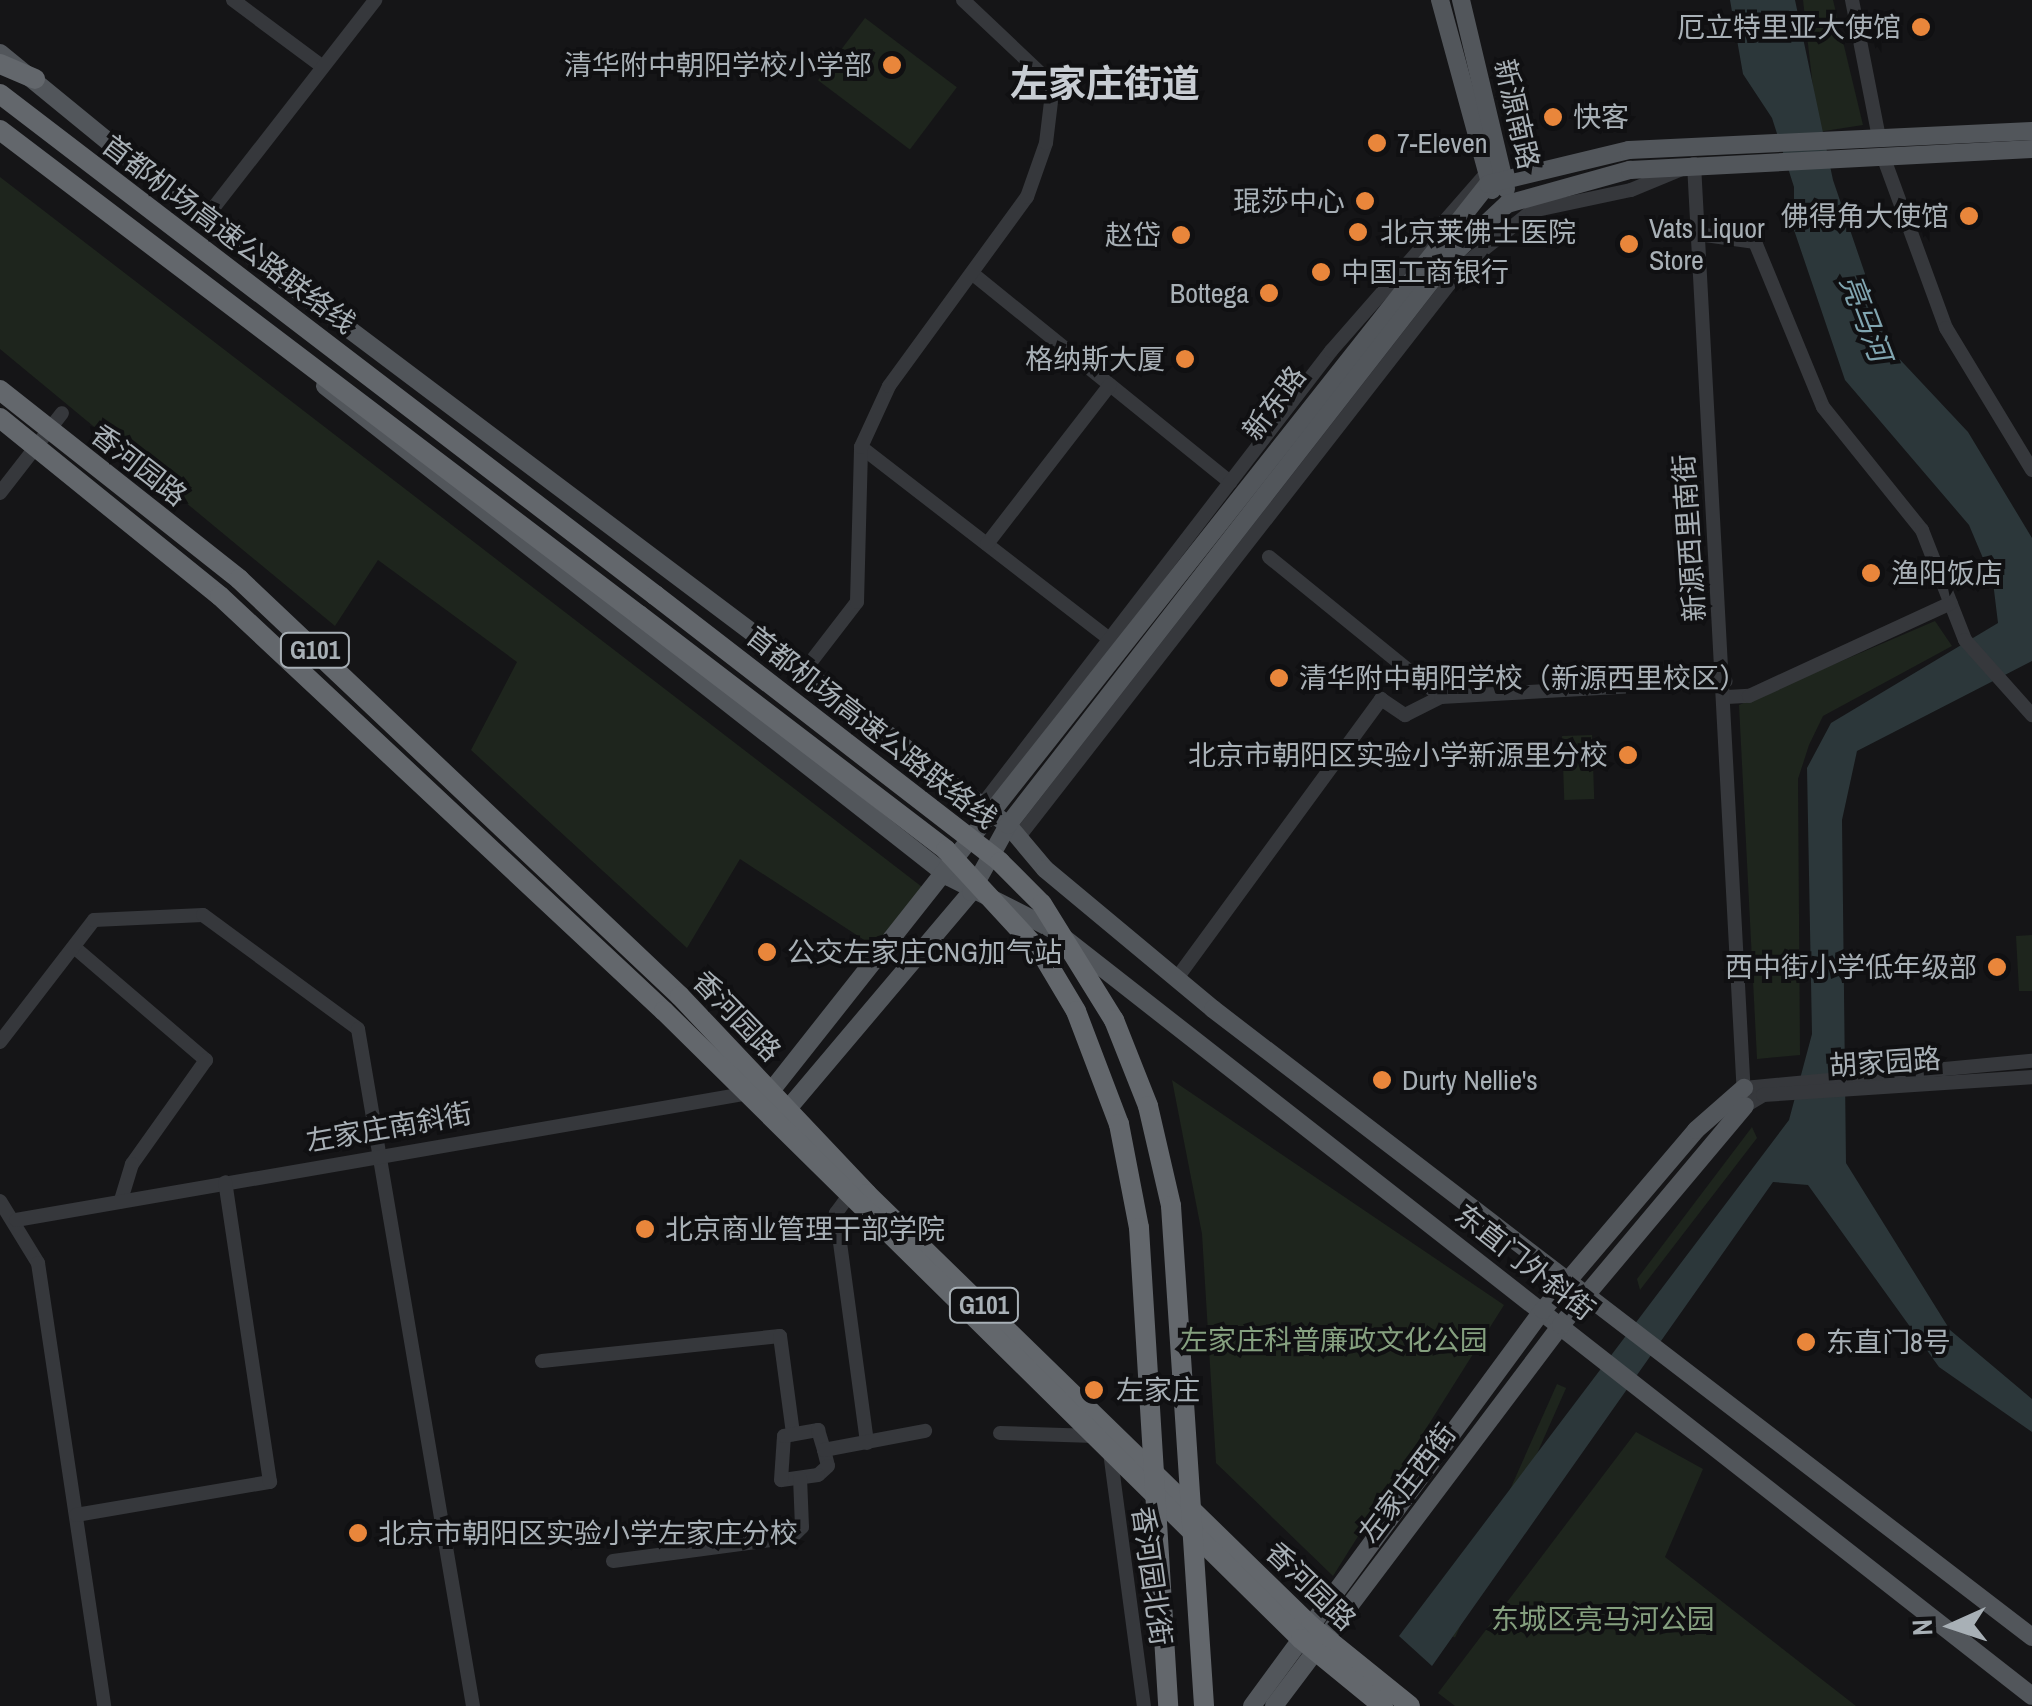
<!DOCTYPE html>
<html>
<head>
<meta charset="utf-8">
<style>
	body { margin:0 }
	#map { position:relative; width:2032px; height:1706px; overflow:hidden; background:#151517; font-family:"Archivo Narrow","Noto Sans SC",sans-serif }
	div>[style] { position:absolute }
	.green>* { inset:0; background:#1e251d; transform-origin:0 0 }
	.water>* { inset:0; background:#2c373a }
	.minor>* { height:14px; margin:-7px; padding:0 7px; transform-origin:7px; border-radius:7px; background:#36383c }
	.major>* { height:18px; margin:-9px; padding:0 9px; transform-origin:9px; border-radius:9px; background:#52565b }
	.highway>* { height:20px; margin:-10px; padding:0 10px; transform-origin:10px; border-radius:10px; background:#63676c }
	.highway-bridge>* { height:20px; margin:-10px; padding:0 10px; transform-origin:10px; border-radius:10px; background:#63676c }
	.dots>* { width:28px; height:28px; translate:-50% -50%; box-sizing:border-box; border:5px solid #101012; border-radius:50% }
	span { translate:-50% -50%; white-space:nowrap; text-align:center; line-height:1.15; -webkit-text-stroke:8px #101012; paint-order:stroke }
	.shield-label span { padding:2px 8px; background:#101012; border:2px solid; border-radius:8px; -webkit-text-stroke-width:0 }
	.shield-label { font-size:25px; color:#a8b0b6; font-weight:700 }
	.poi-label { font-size:28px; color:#a8b0b6 }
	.right { translate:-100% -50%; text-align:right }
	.left { translate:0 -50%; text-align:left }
	.street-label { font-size:28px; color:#a8b0b6 }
	.park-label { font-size:28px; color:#85a07f }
	.water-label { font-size:30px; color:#80a5b0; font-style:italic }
	.district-label { font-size:38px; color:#c8cdd3; font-weight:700 }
	.north { position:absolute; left:1902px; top:1576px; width:100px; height:100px; -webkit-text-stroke:8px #101012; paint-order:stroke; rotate:267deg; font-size:28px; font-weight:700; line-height:40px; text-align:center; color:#a8b0b6 }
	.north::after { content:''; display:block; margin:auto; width:35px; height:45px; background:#a8b0b6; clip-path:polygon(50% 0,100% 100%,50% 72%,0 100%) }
</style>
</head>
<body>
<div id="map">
	<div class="green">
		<i style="clip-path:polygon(1803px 0,1833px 0,1863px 125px,1818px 132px)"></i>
		<i style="left:865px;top:18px;width:115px;height:78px;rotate:37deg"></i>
		<i style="clip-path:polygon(0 177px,926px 890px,878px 949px,740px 859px,687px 948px,471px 750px,517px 662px,378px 560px,335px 626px,0 349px)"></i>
		<i style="clip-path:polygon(1935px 621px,1952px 646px,1823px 716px,1809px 745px,1798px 779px,1800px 1055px,1757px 1059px,1739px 705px)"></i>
		<i style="left:1592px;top:735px;width:64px;height:30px;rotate:88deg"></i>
		<i style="clip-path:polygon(2032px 935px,2032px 991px,2019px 991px,2016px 936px)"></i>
		<i style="clip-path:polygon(1172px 1080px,1504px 1305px,1333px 1576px,1216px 1463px,1202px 1234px)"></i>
		<i style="clip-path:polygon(1752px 1127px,1757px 1138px,1640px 1290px,1637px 1279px)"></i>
		<i style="left:1557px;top:1384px;width:10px;height:273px;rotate:24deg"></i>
		<i style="clip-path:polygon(1636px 1432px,1703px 1469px,1665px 1557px,1856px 1706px,1455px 1706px,1438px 1693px)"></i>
	</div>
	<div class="water">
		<i style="clip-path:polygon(1730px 0,1795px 0,1833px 180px,1891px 350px,1968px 432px,2032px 538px,2032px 661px,1857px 751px,1842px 820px,1846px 1163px,1950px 1330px,2032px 1399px,2032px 1432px,1939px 1367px,1808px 1185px,1773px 1182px,1432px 1666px,1399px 1636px,1789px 1120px,1812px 1034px,1807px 768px,1831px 723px,1998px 623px,1993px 582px,1969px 525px,1845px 380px,1794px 230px,1794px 187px,1772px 118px,1743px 74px)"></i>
	</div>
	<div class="minor">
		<i style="left:233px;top:0;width:112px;rotate:36.7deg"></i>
		<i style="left:1852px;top:0;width:141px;rotate:78.9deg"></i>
		<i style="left:1883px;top:156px;width:183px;rotate:69.9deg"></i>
		<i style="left:1946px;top:328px;width:166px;rotate:58.8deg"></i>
		<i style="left:204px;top:220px;width:279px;rotate:-52.1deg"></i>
		<i style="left:1698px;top:234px;width:58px;rotate:8deg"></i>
		<i style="left:1755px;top:242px;width:178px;rotate:67.6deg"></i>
		<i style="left:1823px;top:407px;width:158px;rotate:51.2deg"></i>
		<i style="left:1922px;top:530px;width:118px;rotate:68.6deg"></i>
		<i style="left:1965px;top:640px;width:101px;rotate:48.2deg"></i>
		<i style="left:973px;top:274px;width:331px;rotate:39deg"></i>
		<i style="left:861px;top:447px;width:314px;rotate:37.7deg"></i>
		<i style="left:0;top:493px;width:101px;rotate:-52.2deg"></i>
		<i style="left:987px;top:544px;width:201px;rotate:-52.3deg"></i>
		<i style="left:1269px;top:557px;width:222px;rotate:39.1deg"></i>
		<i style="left:800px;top:676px;width:93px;rotate:-52.4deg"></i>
		<i style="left:857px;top:602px;width:155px;rotate:-88.5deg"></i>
		<i style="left:861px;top:447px;width:67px;rotate:-65.3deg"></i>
		<i style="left:889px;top:386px;width:234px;rotate:-53.9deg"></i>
		<i style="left:1027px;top:197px;width:57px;rotate:-70.6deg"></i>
		<i style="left:1046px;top:143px;width:58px;rotate:-83.1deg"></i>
		<i style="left:1053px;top:85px;width:124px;rotate:-136.6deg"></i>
		<i style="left:1727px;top:697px;width:22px;rotate:-3deg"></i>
		<i style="left:1749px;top:696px;width:222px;rotate:-24.7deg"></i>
		<i style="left:982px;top:805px;width:573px;rotate:-52.45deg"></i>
		<i style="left:1331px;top:351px;width:244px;rotate:-48.8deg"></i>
		<i style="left:1018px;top:838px;width:726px;rotate:-52.1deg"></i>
		<i style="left:1464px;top:265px;width:87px;rotate:-38.5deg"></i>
		<i style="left:1532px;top:211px;width:101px;rotate:-12deg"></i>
		<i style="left:1631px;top:190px;width:68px;rotate:-22.4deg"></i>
		<i style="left:1694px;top:164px;width:932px;rotate:86.93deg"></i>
		<i style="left:74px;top:947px;width:174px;rotate:40.6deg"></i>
		<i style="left:206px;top:1060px;width:128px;rotate:125.4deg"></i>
		<i style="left:132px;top:1164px;width:39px;rotate:107deg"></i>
		<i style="left:1177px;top:978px;width:346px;rotate:-53.8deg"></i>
		<i style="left:1381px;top:699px;width:29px;rotate:34deg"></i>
		<i style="left:1405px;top:715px;width:40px;rotate:-26.6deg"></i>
		<i style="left:1441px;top:697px;width:285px;rotate:-3.2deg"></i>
		<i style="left:0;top:1042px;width:154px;rotate:-52.4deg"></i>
		<i style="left:94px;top:920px;width:109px;rotate:-2.6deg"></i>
		<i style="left:203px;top:915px;width:192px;rotate:36.3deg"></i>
		<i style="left:358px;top:1029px;width:687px;rotate:80.36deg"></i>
		<i style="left:1744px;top:1088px;width:289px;rotate:-5.4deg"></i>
		<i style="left:1745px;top:1106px;width:21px;rotate:-31deg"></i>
		<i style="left:1763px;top:1095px;width:270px;rotate:-3.8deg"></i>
		<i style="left:847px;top:1198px;width:19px;rotate:126deg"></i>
		<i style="left:836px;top:1213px;width:232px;rotate:82.3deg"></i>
		<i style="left:0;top:1201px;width:73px;rotate:58.5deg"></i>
		<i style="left:38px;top:1263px;width:448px;rotate:81.5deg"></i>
		<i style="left:16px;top:1220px;width:745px;rotate:-9.82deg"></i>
		<i style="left:542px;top:1361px;width:239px;rotate:-6deg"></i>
		<i style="left:780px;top:1336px;width:99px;rotate:82.4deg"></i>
		<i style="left:1000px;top:1433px;width:95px;rotate:1.8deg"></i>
		<i style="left:824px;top:1450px;width:16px;rotate:76deg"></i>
		<i style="left:828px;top:1466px;width:13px;rotate:138deg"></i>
		<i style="left:818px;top:1475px;width:37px;rotate:172deg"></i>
		<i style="left:781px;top:1480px;width:44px;rotate:-86.1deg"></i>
		<i style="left:784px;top:1436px;width:35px;rotate:-10deg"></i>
		<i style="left:818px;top:1430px;width:21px;rotate:73deg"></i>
		<i style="left:824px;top:1450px;width:103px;rotate:-10.7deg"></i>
		<i style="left:1110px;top:1452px;width:256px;rotate:82.4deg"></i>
		<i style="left:76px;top:1515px;width:197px;rotate:-9.7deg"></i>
		<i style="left:270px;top:1482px;width:303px;rotate:-98.5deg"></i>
		<i style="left:613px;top:1561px;width:181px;rotate:-7.6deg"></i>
		<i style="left:792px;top:1537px;width:14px;rotate:-45deg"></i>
		<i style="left:802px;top:1527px;width:49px;rotate:-92.3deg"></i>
	</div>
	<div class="major">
		<i style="left:1440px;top:0;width:197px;rotate:74.7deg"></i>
		<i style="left:1461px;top:0;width:194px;rotate:76.6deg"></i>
		<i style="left:0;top:53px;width:264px;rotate:39.3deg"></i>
		<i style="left:204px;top:220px;width:1006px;rotate:36.96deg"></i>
		<i style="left:1008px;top:825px;width:57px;rotate:49.9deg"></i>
		<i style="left:1045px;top:869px;width:219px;rotate:39.8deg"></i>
		<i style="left:1213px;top:1009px;width:1032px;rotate:37.48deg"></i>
		<i style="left:325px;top:386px;width:794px;rotate:38.2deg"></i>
		<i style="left:949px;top:877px;width:118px;rotate:26.8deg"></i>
		<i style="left:1054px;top:930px;width:1242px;rotate:38.07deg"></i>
		<i style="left:771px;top:1091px;width:1156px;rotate:-51.67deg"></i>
		<i style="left:1488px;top:184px;width:145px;rotate:-13.6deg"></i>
		<i style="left:1629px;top:150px;width:403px;rotate:-2.7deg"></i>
		<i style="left:781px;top:1117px;width:294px;rotate:-49.8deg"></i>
		<i style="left:971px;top:892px;width:77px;rotate:-61.1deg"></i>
		<i style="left:1008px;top:825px;width:720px;rotate:-52.11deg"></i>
		<i style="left:1450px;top:257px;width:78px;rotate:-42.9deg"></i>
		<i style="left:1507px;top:204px;width:128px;rotate:-15.5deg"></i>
		<i style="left:1630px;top:170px;width:403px;rotate:-3deg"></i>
		<i style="left:1252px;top:1706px;width:491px;rotate:-53.7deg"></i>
		<i style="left:1543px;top:1310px;width:236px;rotate:-49.6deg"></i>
		<i style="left:1696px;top:1130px;width:64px;rotate:-41.2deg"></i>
		<i style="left:1274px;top:1706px;width:477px;rotate:-53deg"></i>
		<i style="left:1561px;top:1325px;width:286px;rotate:-50deg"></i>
	</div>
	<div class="highway">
		<i style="left:0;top:64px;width:38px;rotate:23deg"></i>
		<i style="left:0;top:94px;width:825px;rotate:37.41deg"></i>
		<i style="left:0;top:130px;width:802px;rotate:37.2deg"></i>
		<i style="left:0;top:390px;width:305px;rotate:38.3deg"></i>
		<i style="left:239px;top:579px;width:607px;rotate:43.4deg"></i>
		<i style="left:680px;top:996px;width:272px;rotate:46.6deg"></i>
		<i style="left:867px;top:1194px;width:619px;rotate:44.22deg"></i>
		<i style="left:1311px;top:1626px;width:127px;rotate:38.9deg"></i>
		<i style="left:0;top:418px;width:283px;rotate:39deg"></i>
		<i style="left:220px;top:596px;width:608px;rotate:43.07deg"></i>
		<i style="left:664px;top:1011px;width:895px;rotate:44.59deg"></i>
		<i style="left:1301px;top:1639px;width:106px;rotate:39.3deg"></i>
	</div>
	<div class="highway-bridge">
		<i style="left:655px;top:595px;width:436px;rotate:37.7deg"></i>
		<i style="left:1000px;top:862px;width:59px;rotate:45deg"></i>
		<i style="left:1042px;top:904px;width:137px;rotate:58.2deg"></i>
		<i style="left:1114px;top:1020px;width:92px;rotate:68.4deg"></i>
		<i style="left:1148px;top:1106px;width:103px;rotate:77deg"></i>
		<i style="left:1171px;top:1206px;width:501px;rotate:86.22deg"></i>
		<i style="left:639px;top:615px;width:387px;rotate:37.4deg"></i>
		<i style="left:946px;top:850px;width:142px;rotate:47.3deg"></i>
		<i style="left:1042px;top:954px;width:66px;rotate:59.2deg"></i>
		<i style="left:1076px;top:1011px;width:121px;rotate:69.2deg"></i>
		<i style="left:1119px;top:1124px;width:106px;rotate:79.1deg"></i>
		<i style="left:1139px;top:1228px;width:479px;rotate:86.5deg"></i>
	</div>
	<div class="dots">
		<i style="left:1921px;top:27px;background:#e9863b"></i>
		<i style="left:892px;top:65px;background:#e9863b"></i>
		<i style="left:1553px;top:117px;background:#e9863b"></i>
		<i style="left:1377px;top:143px;background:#e9863b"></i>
		<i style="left:1365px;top:201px;background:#e9863b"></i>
		<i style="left:1969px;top:216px;background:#e9863b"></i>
		<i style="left:1358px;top:232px;background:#e9863b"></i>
		<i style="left:1181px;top:235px;background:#e9863b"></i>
		<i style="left:1629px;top:244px;background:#e9863b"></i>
		<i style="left:1321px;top:272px;background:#e9863b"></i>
		<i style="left:1269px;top:293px;background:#e9863b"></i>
		<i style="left:1185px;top:359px;background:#e9863b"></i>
		<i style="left:1871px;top:573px;background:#e9863b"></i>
		<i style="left:1279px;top:678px;background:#e9863b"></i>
		<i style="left:1628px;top:755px;background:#e9863b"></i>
		<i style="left:767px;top:952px;background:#e9863b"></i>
		<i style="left:1997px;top:967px;background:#e9863b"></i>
		<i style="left:1382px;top:1080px;background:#e9863b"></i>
		<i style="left:645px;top:1229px;background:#e9863b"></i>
		<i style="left:1806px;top:1342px;background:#e9863b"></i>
		<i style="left:1094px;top:1390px;background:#e9863b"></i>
		<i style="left:358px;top:1533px;background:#e9863b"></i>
	</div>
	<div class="shield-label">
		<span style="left:315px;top:650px">G101</span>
		<span style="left:984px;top:1305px">G101</span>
	</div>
	<div class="poi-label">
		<span class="right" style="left:1901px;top:27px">厄立特里亚大使馆</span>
		<span class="right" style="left:872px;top:65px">清华附中朝阳学校小学部</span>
		<span class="left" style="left:1573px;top:117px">快客</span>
		<span class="left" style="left:1397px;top:143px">7-Eleven</span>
		<span class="right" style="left:1345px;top:201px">琨莎中心</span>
		<span class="right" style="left:1949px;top:216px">佛得角大使馆</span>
		<span class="left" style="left:1649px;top:244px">Vats Liquor<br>Store</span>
		<span class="left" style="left:1380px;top:232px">北京莱佛士医院</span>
		<span class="right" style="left:1161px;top:235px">赵岱</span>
		<span class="left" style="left:1341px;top:272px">中国工商银行</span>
		<span class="right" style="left:1249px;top:293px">Bottega</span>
		<span class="right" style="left:1165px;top:359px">格纳斯大厦</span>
		<span class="left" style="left:1891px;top:573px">渔阳饭店</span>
		<span class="left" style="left:1299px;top:678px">清华附中朝阳学校（新源西里校区）</span>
		<span class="right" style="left:1608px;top:755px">北京市朝阳区实验小学新源里分校</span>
		<span class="left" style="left:787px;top:952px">公交左家庄CNG加气站</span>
		<span class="right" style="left:1977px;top:967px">西中街小学低年级部</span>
		<span class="left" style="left:1402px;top:1080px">Durty Nellie's</span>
		<span class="left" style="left:665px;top:1229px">北京商业管理干部学院</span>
		<span class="left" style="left:1826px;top:1342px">东直门8号</span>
		<span class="left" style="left:1116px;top:1390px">左家庄</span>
		<span class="left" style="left:378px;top:1533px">北京市朝阳区实验小学左家庄分校</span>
	</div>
	<div class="street-label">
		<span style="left:1517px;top:114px;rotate:77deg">新源南路</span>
		<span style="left:229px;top:234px;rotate:37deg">首都机场高速公路联络线</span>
		<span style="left:1274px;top:403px;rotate:-53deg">新东路</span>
		<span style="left:139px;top:465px;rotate:38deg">香河园路</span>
		<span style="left:1689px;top:538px;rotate:-94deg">新源西里南街</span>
		<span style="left:872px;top:727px;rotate:38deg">首都机场高速公路联络线</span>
		<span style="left:737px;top:1016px;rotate:46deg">香河园路</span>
		<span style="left:1885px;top:1062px;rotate:-4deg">胡家园路</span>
		<span style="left:389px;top:1127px;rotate:-10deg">左家庄南斜街</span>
		<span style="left:1525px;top:1262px;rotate:38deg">东直门外斜街</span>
		<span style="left:1407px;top:1483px;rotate:-53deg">左家庄西街</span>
		<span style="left:1152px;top:1576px;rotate:82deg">香河园北街</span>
		<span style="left:1311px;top:1586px;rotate:44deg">香河园路</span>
	</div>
	<div class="park-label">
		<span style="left:1334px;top:1340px">左家庄科普廉政文化公园</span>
		<span style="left:1603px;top:1619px">东城区亮马河公园</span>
	</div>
	<div class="water-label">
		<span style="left:1866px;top:318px;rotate:69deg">亮马河</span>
	</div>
	<div class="district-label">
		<span style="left:1105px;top:84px">左家庄街道</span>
	</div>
	<div class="north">N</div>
</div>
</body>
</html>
